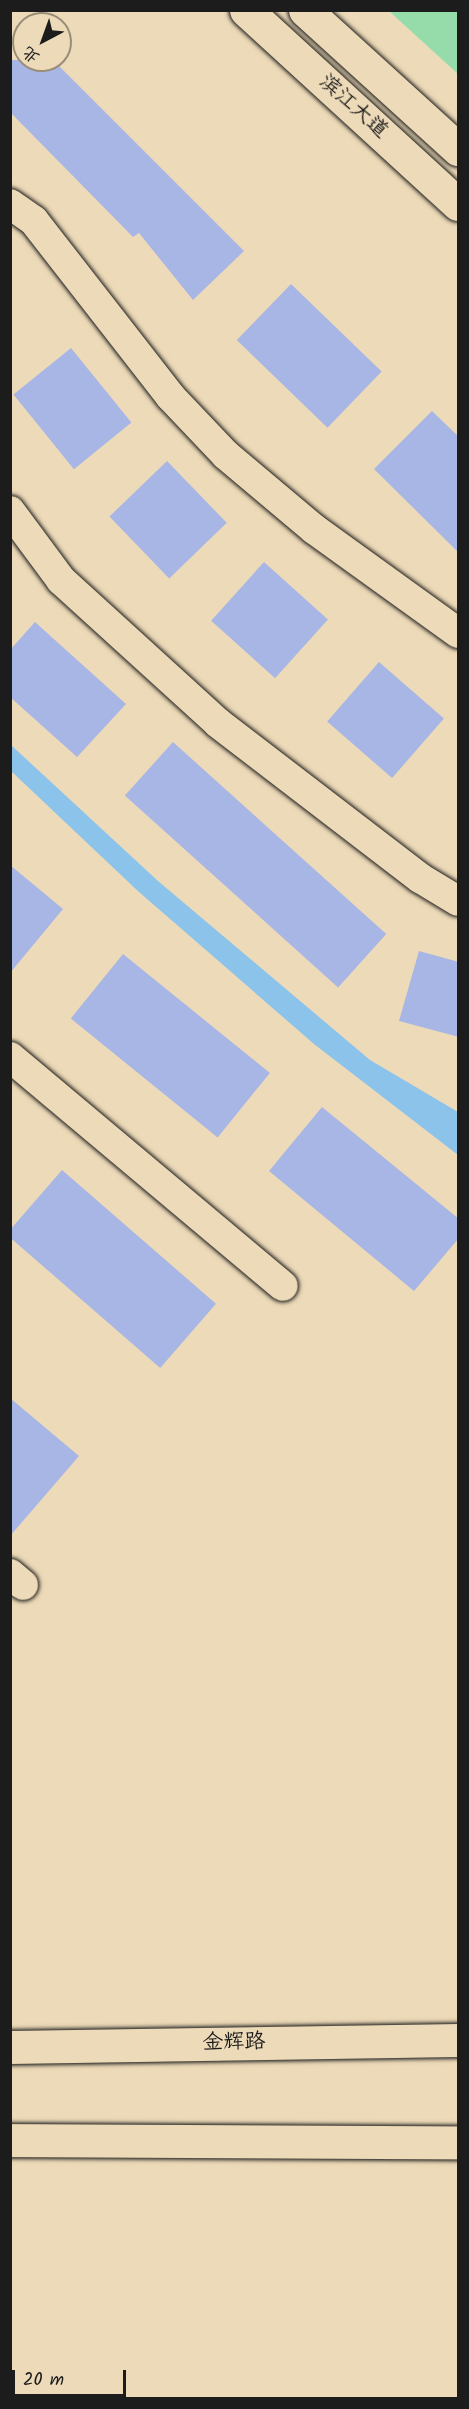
<!DOCTYPE html>
<html>
<head>
<meta charset="utf-8">
<style>
	body { margin:0 }
	#map { position:relative; width:469px; height:2409px; overflow:hidden; background:#eddab8; font-family:Kalam,"LXGW WenKai TC",sans-serif }
	div>[style] { position:absolute }
	.green>* { inset:0; background:#96dcaa }
	.water>* { inset:0; background:#8cc3ea }
	.building>* { inset:0; background:#a8b6e5; transform-origin:0 0 }
	.roads { filter:drop-shadow(0 0 2px #1c1c1c) drop-shadow(0 0 2px #1c1c1c) }
	.minor>* { height:30px; margin:-15px; padding:0 15px; transform-origin:15px; border-radius:15px; background:#eddab8 }
	.secondary>* { height:33px; margin:-16.5px; padding:0 16.5px; transform-origin:16.5px; border-radius:16.5px; background:#eddab8 }
	.primary>* { height:33px; margin:-16.5px; padding:0 16.5px; transform-origin:16.5px; border-radius:16.5px; background:#eddab8 }
	span { translate:-50% -50%; white-space:nowrap; text-align:center; line-height:1.15; -webkit-text-stroke:5px #eddab8; paint-order:stroke }
	.street-label { font-size:21px; color:#1c1c1c }
	.frame { position:absolute; inset:0; border:12px solid #1c1c1c; pointer-events:none }
	.north { position:absolute; left:12px; top:12px; width:60px; height:60px; box-sizing:border-box; background:#eddab8; border:2px solid #998e7a; border-radius:50%; rotate:221deg; font-size:16px; font-weight:700; line-height:24px; text-align:center; color:#1c1c1c }
	.north::after { content:''; display:block; margin:auto; width:21px; height:27px; background:#1c1c1c; clip-path:polygon(50% 0,100% 100%,50% 72%,0 100%) }
	.scale { position:absolute; left:12px; top:2370px; width:114px; height:27px; box-sizing:border-box; border:3px solid #1c1c1c; border-top:0; padding-left:8px; font-size:18px; line-height:21px; white-space:nowrap; color:#1c1c1c; -webkit-text-stroke:4px #eddab8; paint-order:stroke }
</style>
</head>
<body>
<div id="map">
	<div class="green">
		<i style="clip-path:polygon(389px 11px,458px 11px,458px 74px)"></i>
	</div>
	<div class="water">
		<i style="clip-path:polygon(11px 745px,158px 881px,370px 1060px,458px 1112px,458px 1155px,314px 1044px,139px 892px,11px 771px)"></i>
	</div>
	<div class="building">
		<i style="clip-path:polygon(10px 60px,53px 60px,244px 251px,193px 300px,139px 233px,133px 237px,10px 112px)"></i>
		<i style="left:291px;top:284px;width:126px;height:78px;rotate:44deg"></i>
		<i style="left:71px;top:348px;width:96px;height:74px;rotate:51deg"></i>
		<i style="clip-path:polygon(432px 411px,459px 437px,459px 553px,374px 469px)"></i>
		<i style="left:167px;top:461px;width:86px;height:80px;rotate:46deg"></i>
		<i style="left:264px;top:562px;width:86px;height:79px;rotate:42deg"></i>
		<i style="clip-path:polygon(35px 622px,126px 704px,77px 757px,10px 697px,10px 650px)"></i>
		<i style="left:379px;top:662px;width:86px;height:79px;rotate:41deg"></i>
		<i style="left:173px;top:742px;width:287px;height:72px;rotate:42deg"></i>
		<i style="clip-path:polygon(10px 865px,63px 909px,10px 973px)"></i>
		<i style="clip-path:polygon(419px 951px,459px 962px,459px 1037px,399px 1021px)"></i>
		<i style="left:123px;top:954px;width:189px;height:83px;rotate:39deg"></i>
		<i style="clip-path:polygon(322px 1107px,459px 1219px,459px 1238px,414px 1291px,269px 1171px)"></i>
		<i style="left:62px;top:1170px;width:204px;height:85px;rotate:41deg"></i>
		<i style="clip-path:polygon(10px 1398px,79px 1456px,10px 1536px)"></i>
	</div>
	<div class="roads">
		<div class="minor">
			<i style="left:10px;top:204px;width:29px;rotate:35deg"></i>
			<i style="left:34px;top:221px;width:222px;rotate:52.1deg"></i>
			<i style="left:170px;top:396px;width:81px;rotate:46.5deg"></i>
			<i style="left:226px;top:455px;width:115px;rotate:40.1deg"></i>
			<i style="left:314px;top:529px;width:178px;rotate:35.8deg"></i>
			<i style="left:10px;top:511px;width:86px;rotate:53.5deg"></i>
			<i style="left:61px;top:580px;width:212px;rotate:42.3deg"></i>
			<i style="left:218px;top:723px;width:255px;rotate:37.5deg"></i>
			<i style="left:420px;top:878px;width:44px;rotate:31.2deg"></i>
			<i style="left:10px;top:1057px;width:356px;rotate:40deg"></i>
			<i style="left:10px;top:1574px;width:17px;rotate:40deg"></i>
		</div>
		<div class="secondary">
			<i style="left:246px;top:10px;width:287px;rotate:42.5deg"></i>
			<i style="left:305px;top:10px;width:207px;rotate:42.3deg"></i>
		</div>
		<div class="primary">
			<i style="left:10px;top:2047px;width:448px;rotate:-0.9deg"></i>
			<i style="left:10px;top:2140px;width:448px;rotate:0.3deg"></i>
		</div>
	</div>
	<div class="street-label">
		<span style="left:353px;top:107px;rotate:42deg">滨江大道</span>
		<span style="left:234px;top:2043px;rotate:-1deg">金辉路</span>
	</div>
	<div class="frame"></div>
	<div class="north">北</div>
	<div class="scale">20 m</div>
</div>
</body>
</html>
